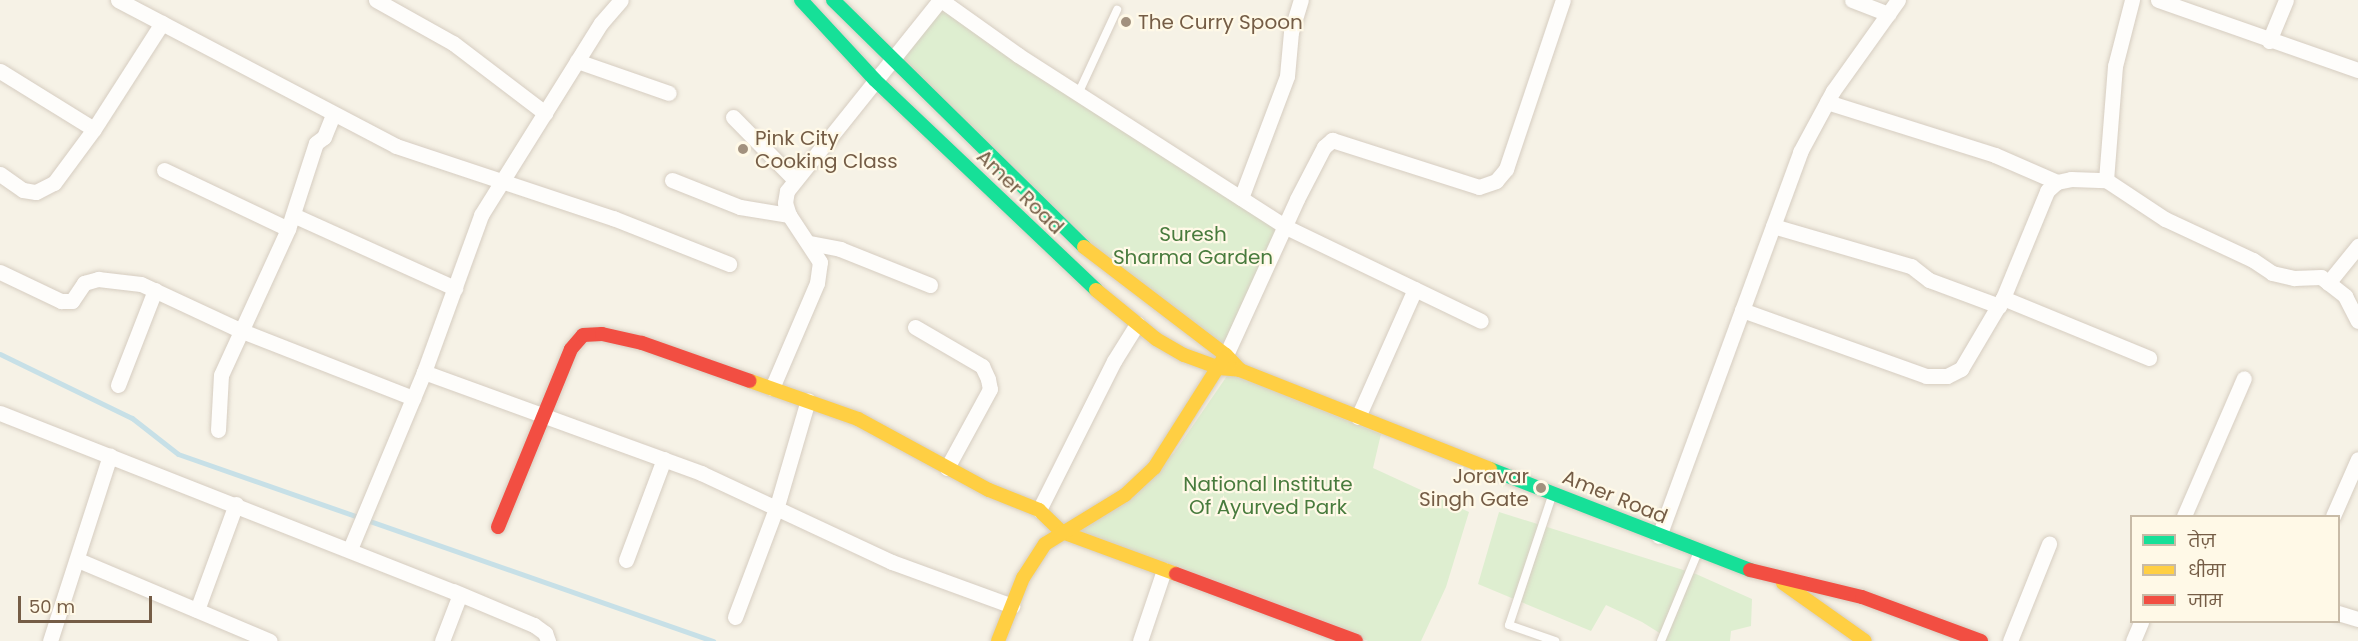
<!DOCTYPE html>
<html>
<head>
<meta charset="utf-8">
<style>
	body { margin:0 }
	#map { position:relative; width:2358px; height:641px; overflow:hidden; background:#f6f2e6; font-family:Poppins,"Noto Sans Devanagari",sans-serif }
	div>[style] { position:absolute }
	.green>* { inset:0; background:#deeed0 }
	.stream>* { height:5px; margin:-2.5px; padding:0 2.5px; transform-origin:2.5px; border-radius:2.5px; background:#c7e0e7 }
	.roads { filter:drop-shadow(0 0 2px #d6cdc1) drop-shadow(0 0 2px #d6cdc1) }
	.lane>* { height:8px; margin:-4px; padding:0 4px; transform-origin:4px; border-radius:4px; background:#fefdfb }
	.street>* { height:15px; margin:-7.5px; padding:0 7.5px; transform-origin:7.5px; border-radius:7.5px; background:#fefdfb }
	.fast>* { height:14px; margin:-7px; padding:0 7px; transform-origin:7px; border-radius:7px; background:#16e098 }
	.slow>* { height:14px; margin:-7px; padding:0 7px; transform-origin:7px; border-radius:7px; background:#ffcf43 }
	.jam>* { height:14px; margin:-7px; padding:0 7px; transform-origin:7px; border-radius:7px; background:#f24e42 }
	.dots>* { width:16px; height:16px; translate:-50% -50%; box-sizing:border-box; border:3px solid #fff9e7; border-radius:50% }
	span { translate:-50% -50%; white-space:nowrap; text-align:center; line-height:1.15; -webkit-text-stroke:4.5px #fff9e7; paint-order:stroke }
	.poi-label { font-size:20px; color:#755d46 }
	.left { translate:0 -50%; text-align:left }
	.right { translate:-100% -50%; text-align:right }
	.street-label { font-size:20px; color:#755d46 }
	.park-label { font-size:20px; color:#487b3d }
	.legend { position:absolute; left:2130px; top:515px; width:210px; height:108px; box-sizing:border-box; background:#fff9e7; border:2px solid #c8bba7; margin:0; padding:8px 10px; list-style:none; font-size:18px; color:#755d46 }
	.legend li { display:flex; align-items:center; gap:12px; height:30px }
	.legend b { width:30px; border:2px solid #c8bba7 }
	.scale { position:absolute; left:18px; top:596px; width:134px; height:27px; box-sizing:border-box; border:3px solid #755d46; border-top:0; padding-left:8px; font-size:18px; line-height:21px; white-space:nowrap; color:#755d46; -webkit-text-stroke:4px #fff9e7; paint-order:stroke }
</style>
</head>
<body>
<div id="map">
	<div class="green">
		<i style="clip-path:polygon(939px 7px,1280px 228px,1226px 340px,1219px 345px,1075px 233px,898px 59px)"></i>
		<i style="clip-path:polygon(1229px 373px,1381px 434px,1373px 468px,1469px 512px,1446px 587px,1421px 641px,1368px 641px,1077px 530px,1174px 453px)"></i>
		<i style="clip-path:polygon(1499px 512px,1696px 574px,1752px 599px,1751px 626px,1731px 631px,1730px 641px,1665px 641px,1666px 637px,1642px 622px,1606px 605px,1591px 631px,1478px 584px)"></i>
	</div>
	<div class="stream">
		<i style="left:0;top:354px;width:147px;rotate:25.9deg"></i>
		<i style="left:132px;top:418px;width:58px;rotate:38deg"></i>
		<i style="left:178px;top:454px;width:567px;rotate:19.27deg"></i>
	</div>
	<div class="roads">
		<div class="lane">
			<i style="left:1078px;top:94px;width:93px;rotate:-65.1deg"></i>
			<i style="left:1552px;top:496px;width:136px;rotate:108.4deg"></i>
			<i style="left:1509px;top:625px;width:49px;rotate:19.2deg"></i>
			<i style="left:1661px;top:641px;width:94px;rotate:-67.5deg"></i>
		</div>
		<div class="street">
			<i style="left:118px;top:0;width:314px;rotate:27.7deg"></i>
			<i style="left:396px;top:146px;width:229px;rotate:18.4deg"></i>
			<i style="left:613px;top:218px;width:125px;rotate:21.6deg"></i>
			<i style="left:376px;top:0;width:88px;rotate:29.2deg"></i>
			<i style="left:453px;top:43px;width:116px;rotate:37.3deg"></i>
			<i style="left:941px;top:0;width:95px;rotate:35.5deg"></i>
			<i style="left:1018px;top:55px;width:318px;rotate:32.7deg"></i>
			<i style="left:1286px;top:227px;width:216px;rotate:25.7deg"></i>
			<i style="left:1852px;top:0;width:39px;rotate:21deg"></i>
			<i style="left:2132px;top:0;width:68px;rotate:104.4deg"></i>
			<i style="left:2115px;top:66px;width:114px;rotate:94.5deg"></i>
			<i style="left:2106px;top:180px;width:71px;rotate:33.5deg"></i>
			<i style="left:2165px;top:219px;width:97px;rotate:25deg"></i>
			<i style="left:2253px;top:260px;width:23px;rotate:34deg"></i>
			<i style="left:2272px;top:273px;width:23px;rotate:13deg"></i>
			<i style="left:2294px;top:278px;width:27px;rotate:-2deg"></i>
			<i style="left:2321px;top:277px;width:31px;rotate:38deg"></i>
			<i style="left:2345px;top:296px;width:28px;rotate:63deg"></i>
			<i style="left:2158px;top:0;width:212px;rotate:19.3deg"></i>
			<i style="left:2269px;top:41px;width:44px;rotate:-67.5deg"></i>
			<i style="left:577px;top:61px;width:97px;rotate:19.2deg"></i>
			<i style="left:0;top:71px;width:110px;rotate:31.7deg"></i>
			<i style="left:1827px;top:102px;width:176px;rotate:17.5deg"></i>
			<i style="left:1995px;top:155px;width:68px;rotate:23.5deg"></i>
			<i style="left:733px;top:117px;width:86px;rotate:45.5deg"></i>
			<i style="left:164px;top:170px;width:137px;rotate:25.4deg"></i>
			<i style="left:0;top:174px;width:28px;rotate:35deg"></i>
			<i style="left:23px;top:190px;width:13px;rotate:9deg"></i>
			<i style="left:36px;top:192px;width:20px;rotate:-27deg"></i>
			<i style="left:54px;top:183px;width:67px;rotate:-53.5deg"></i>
			<i style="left:94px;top:129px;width:126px;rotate:-57.3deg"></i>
			<i style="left:672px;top:180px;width:73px;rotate:21.7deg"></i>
			<i style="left:740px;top:207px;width:50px;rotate:9.3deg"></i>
			<i style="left:1241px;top:198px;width:130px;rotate:-69.3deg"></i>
			<i style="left:1287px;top:76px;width:44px;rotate:-84.8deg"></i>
			<i style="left:1291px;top:32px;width:34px;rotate:-73deg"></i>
			<i style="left:293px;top:215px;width:178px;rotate:24.3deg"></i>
			<i style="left:1773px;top:226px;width:144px;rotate:16.2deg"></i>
			<i style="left:1911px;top:266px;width:23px;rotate:38deg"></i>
			<i style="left:1929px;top:280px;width:75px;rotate:20.4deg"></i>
			<i style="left:810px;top:243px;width:31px;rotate:11deg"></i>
			<i style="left:840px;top:249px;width:97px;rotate:21.8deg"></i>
			<i style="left:0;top:272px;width:68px;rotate:25.4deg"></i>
			<i style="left:61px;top:301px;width:11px"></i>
			<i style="left:72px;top:301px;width:22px;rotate:-56deg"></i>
			<i style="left:84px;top:283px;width:15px;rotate:-16deg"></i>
			<i style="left:98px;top:279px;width:43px;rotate:6.6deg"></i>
			<i style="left:141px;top:284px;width:111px;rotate:25deg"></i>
			<i style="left:242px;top:331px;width:184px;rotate:21.4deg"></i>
			<i style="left:2328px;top:283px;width:48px;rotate:-51deg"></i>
			<i style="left:2003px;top:298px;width:158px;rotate:22.3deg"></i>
			<i style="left:1742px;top:310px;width:195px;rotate:19.7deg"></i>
			<i style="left:1926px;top:376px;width:21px"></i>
			<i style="left:1947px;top:376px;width:16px;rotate:-27deg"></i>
			<i style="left:1961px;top:369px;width:82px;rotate:-59.4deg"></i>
			<i style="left:2003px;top:298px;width:116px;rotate:-67.6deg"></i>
			<i style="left:2047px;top:191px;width:13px;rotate:-42deg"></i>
			<i style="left:2057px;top:182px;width:14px;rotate:-12deg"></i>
			<i style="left:2071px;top:179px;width:35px;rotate:2deg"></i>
			<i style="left:915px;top:327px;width:78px;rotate:30.2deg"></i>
			<i style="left:982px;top:366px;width:14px;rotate:65deg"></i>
			<i style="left:988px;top:379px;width:10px;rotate:79deg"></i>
			<i style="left:990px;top:389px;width:90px;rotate:118.6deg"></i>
			<i style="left:1226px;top:355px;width:171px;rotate:-65.5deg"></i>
			<i style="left:1297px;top:199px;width:59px;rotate:-62.6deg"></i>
			<i style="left:1324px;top:147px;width:11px;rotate:-41deg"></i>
			<i style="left:1332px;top:140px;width:154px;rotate:17.7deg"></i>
			<i style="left:1479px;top:187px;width:18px;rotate:-19deg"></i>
			<i style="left:1496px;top:181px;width:16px;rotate:-50deg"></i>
			<i style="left:1506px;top:169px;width:178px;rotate:-71.4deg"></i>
			<i style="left:424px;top:372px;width:295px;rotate:20deg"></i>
			<i style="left:701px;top:473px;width:211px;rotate:25deg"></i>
			<i style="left:892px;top:562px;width:128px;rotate:20.1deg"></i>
			<i style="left:118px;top:385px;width:102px;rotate:-68.7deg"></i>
			<i style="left:772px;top:388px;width:114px;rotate:-66.8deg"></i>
			<i style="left:817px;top:283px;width:21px;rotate:-82deg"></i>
			<i style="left:820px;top:262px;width:56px;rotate:-123.4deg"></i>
			<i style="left:789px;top:215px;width:13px;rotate:-108deg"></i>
			<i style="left:785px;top:203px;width:12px;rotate:-81deg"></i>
			<i style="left:787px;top:191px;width:245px;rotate:-51.3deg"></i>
			<i style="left:0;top:413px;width:487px;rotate:21.5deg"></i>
			<i style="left:453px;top:591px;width:88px;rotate:22.8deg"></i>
			<i style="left:534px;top:625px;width:14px;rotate:36deg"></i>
			<i style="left:545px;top:633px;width:9px;rotate:69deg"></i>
			<i style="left:1358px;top:417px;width:140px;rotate:-66deg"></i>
			<i style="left:218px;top:430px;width:55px;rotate:-86.9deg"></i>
			<i style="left:221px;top:375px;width:161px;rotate:-65.3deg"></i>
			<i style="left:288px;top:229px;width:90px;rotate:-72deg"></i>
			<i style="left:316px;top:143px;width:10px;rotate:-37deg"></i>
			<i style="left:324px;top:137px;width:24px;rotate:-68deg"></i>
			<i style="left:1039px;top:510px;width:167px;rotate:-63.3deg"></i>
			<i style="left:1114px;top:361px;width:44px;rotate:-58.1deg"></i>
			<i style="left:2184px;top:516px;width:150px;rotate:-66.5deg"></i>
			<i style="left:2333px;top:516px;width:62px;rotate:-66.3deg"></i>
			<i style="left:1659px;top:536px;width:409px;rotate:-69.8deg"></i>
			<i style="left:1800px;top:152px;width:69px;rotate:-61.6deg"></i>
			<i style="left:1833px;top:91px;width:112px;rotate:-54.5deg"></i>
			<i style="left:350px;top:549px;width:192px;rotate:-67.3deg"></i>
			<i style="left:424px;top:372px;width:167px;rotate:-70deg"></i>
			<i style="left:481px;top:215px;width:226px;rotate:-58deg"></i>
			<i style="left:601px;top:23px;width:30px;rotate:-49deg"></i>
			<i style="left:78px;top:560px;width:208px;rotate:22.9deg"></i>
			<i style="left:626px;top:560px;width:108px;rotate:-69.4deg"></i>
			<i style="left:197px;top:610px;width:113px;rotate:-69.8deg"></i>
			<i style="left:2338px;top:613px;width:21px;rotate:17deg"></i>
			<i style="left:735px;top:617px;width:119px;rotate:-69.3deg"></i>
			<i style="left:777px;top:506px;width:110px;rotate:-73.7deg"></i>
			<i style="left:50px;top:641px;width:195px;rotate:-72.1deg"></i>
			<i style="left:442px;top:641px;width:50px;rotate:-69deg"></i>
			<i style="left:1140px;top:641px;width:75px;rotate:-71.3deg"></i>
			<i style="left:2010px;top:641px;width:105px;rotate:-68.1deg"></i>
			<i style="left:2133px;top:641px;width:21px;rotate:-67deg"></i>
		</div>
		<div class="fast">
			<i style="left:801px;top:0;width:109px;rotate:47.2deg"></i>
			<i style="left:875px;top:80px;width:305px;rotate:43.5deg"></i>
			<i style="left:833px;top:0;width:352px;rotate:44.5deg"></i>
			<i style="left:1490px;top:469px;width:279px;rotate:21.2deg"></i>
		</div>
		<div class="slow">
			<i style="left:1084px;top:247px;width:178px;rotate:37.3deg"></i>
			<i style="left:1226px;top:355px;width:21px;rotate:47deg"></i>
			<i style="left:1096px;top:290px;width:77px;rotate:39.2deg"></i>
			<i style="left:1156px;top:339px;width:32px;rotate:30deg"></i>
			<i style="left:1184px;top:355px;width:37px;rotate:20deg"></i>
			<i style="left:1219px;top:368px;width:21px;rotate:5deg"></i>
			<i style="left:1240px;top:370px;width:269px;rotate:21.6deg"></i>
			<i style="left:750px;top:381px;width:114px;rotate:19.4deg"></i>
			<i style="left:858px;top:419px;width:149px;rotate:28.5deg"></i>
			<i style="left:989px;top:490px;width:54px;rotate:21.8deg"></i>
			<i style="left:1039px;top:510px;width:32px;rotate:44deg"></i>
			<i style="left:1062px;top:532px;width:121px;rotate:20.2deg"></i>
			<i style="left:1783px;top:583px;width:100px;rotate:35.3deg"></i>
			<i style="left:998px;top:641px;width:68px;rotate:-68.4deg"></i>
			<i style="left:1023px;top:578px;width:40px;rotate:-57.1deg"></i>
			<i style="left:1045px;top:544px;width:94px;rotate:-31.5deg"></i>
			<i style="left:1125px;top:495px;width:40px;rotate:-43deg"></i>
			<i style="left:1154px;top:468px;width:133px;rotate:-57.6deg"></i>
		</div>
		<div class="jam">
			<i style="left:498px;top:527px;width:192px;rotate:-67.7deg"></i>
			<i style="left:571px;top:349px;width:18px;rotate:-49deg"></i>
			<i style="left:583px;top:335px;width:19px;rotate:-3deg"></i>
			<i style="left:602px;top:334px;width:41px;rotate:12.7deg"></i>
			<i style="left:642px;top:343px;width:114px;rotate:19.4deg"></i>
			<i style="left:1750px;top:570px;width:115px;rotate:13.6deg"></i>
			<i style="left:1862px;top:597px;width:127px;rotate:20.3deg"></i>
			<i style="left:1176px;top:574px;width:192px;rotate:20.4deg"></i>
		</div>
	</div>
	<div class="dots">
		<i style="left:1126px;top:22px;background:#a2917e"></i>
		<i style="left:743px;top:149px;background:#a2917e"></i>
		<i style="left:1541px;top:488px;background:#a2917e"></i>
	</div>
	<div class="poi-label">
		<span class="left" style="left:1138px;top:22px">The Curry Spoon</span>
		<span class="left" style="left:755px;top:150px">Pink City<br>Cooking Class</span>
		<span class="right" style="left:1529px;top:488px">Joravar<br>Singh Gate</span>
	</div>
	<div class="street-label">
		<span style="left:1020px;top:192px;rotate:44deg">Amer Road</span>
		<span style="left:1615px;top:497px;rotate:22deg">Amer Road</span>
	</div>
	<div class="park-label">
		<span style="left:1193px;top:246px">Suresh<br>Sharma Garden</span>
		<span style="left:1268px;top:496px">National Institute<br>Of Ayurved Park</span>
	</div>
	<ul class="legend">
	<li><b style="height:8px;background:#16e098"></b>तेज़</li>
	<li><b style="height:8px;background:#ffcf43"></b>धीमा</li>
	<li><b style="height:8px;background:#f24e42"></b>जाम</li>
	</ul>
	<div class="scale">50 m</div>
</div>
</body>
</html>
